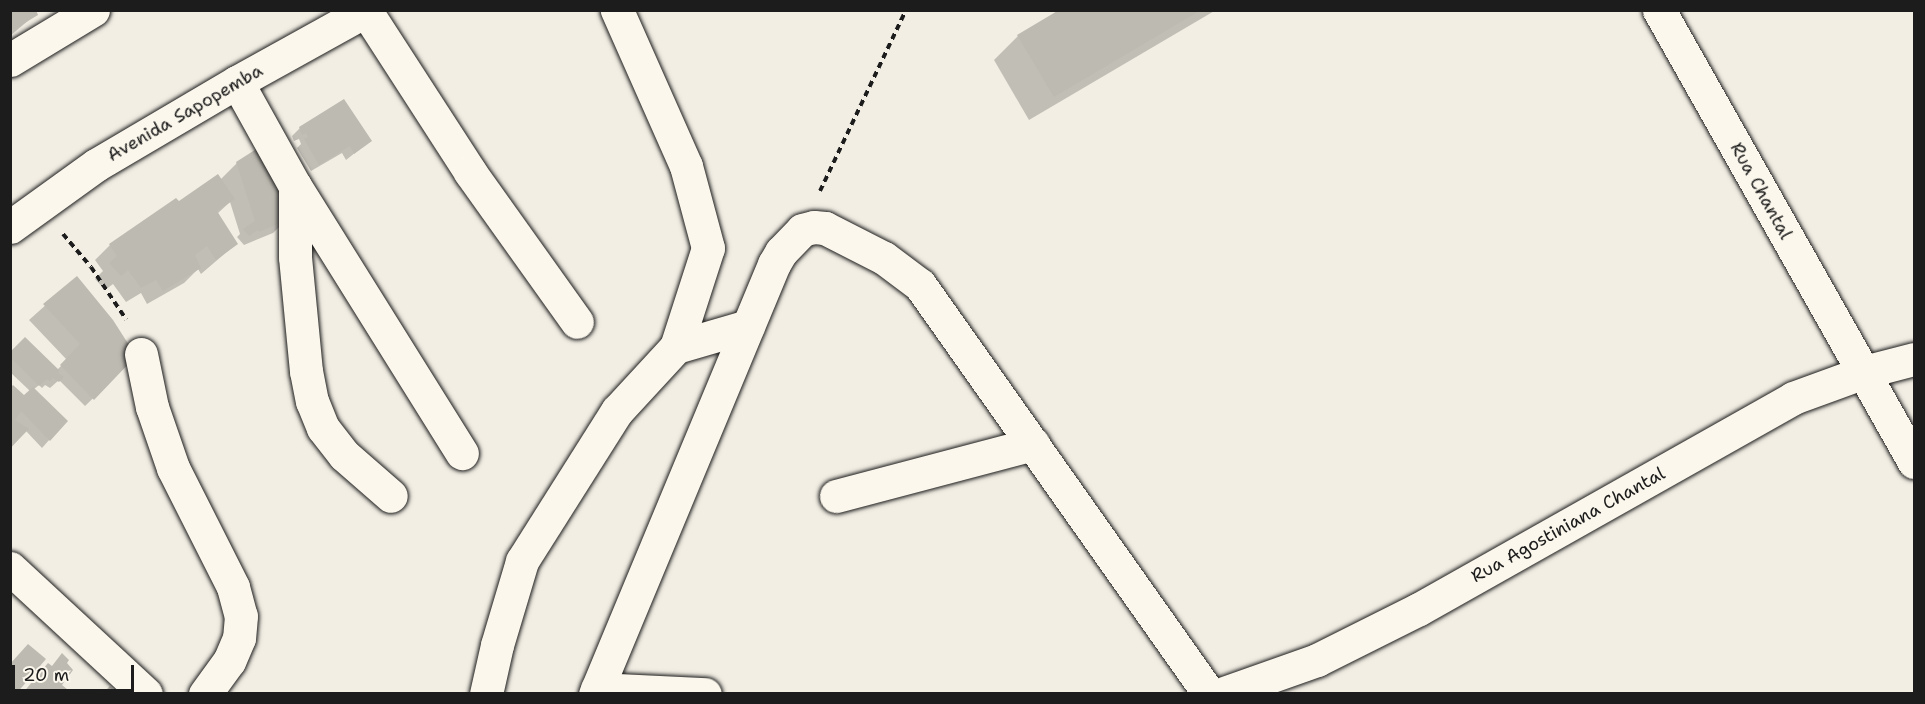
<!DOCTYPE html>
<html>
<head>
<meta charset="utf-8">
<style>
	body { margin:0 }
	#map { position:relative; width:1925px; height:704px; overflow:hidden; background:#f2eee4; font-family:"Shantell Sans",sans-serif }
	div>[style] { position:absolute }
	.shadow>* { inset:0; background:#0003 }
	.building>* { inset:0; background:#bdbab1 }
	.path>* { height:4px; margin-top:-2px; transform-origin:0; background:repeating-linear-gradient(90deg,#1c1c1c 0 6px,transparent 0 10.5px) }
	.roads { filter:drop-shadow(0 0 2px #1c1c1c) drop-shadow(0 0 2px #1c1c1c) }
	.minor>* { height:33px; margin:-16.5px; padding:0 16.5px; transform-origin:16.5px; border-radius:16.5px; background:#fbf7ec }
	.major>* { height:33px; margin:-16.5px; padding:0 16.5px; transform-origin:16.5px; border-radius:16.5px; background:#fbf7ec }
	span { translate:-50% -50%; white-space:nowrap; text-align:center; line-height:1.15; -webkit-text-stroke:4.5px #fbf7ec; paint-order:stroke }
	.street-label { font-size:18px; color:#1c1c1c }
	.frame { position:absolute; inset:0; border:12px solid #1c1c1c; pointer-events:none }
	.scale { position:absolute; left:12px; top:665px; width:122px; height:27px; box-sizing:border-box; border:3px solid #1c1c1c; border-top:0; padding-left:8px; font-size:18px; line-height:21px; white-space:nowrap; color:#1c1c1c; -webkit-text-stroke:4px #fbf7ec; paint-order:stroke }
</style>
</head>
<body>
<div id="map">
	<div class="shadow">
		<i style="clip-path:polygon(10px 10px,36px 14px,10px 36px)"></i>
		<i style="clip-path:polygon(1062px 10px,1216px 10px,1029px 120px,994px 60px,1018px 36px)"></i>
		<i style="clip-path:polygon(300px 128px,370px 141px,346px 160px,342px 153px,311px 171px,297px 148px,301px 144px,299px 139px,294px 141px,292px 136px)"></i>
		<i style="clip-path:polygon(237px 163px,288px 218px,273px 233px,244px 245px,237px 237px,240px 234px,230px 202px,217px 214px,236px 244px,201px 274px,198px 269px,184px 283px,147px 304px,141px 293px,126px 302px,113px 284px,105px 290px,95px 279px,103px 271px,95px 260px,110px 245px,176px 200px,179px 203px,220px 180px)"></i>
		<i style="clip-path:polygon(76px 278px,113px 379px,85px 406px,59px 380px,50px 388px,45px 385px,42px 388px,39px 385px,33px 390px,66px 421px,42px 448px,26px 431px,10px 449px,10px 390px,24px 397px,30px 391px,10px 372px,10px 354px,56px 371px,67px 360px,29px 320px)"></i>
	</div>
	<div class="building">
		<i style="clip-path:polygon(10px 10px,36px 10px,38px 15px,13px 30px,10px 25px)"></i>
		<i style="clip-path:polygon(1059px 10px,1201px 10px,1054px 97px,1017px 35px)"></i>
		<i style="clip-path:polygon(344px 99px,372px 141px,354px 154px,350px 146px,319px 165px,304px 139px,308px 137px,306px 133px,302px 135px,299px 127px)"></i>
		<i style="clip-path:polygon(264px 144px,289px 211px,285px 221px,259px 232px,258px 230px,249px 236px,243px 229px,255px 221px,236px 162px)"></i>
		<i style="clip-path:polygon(218px 174px,235px 199px,217px 211px,238px 244px,216px 260px,207px 246px,195px 255px,201px 268px,163px 291px,156px 280px,141px 288px,128px 270px,121px 276px,109px 263px,117px 256px,109px 244px,176px 198px,179px 201px)"></i>
		<i style="clip-path:polygon(77px 276px,113px 320px,136px 356px,94px 400px,60px 365px,80px 344px,43px 304px)"></i>
		<i style="clip-path:polygon(25px 337px,60px 371px,58px 373px,64px 377px,59px 382px,53px 378px,50px 381px,47px 379px,39px 386px,10px 357px,10px 352px)"></i>
		<i style="clip-path:polygon(13px 385px,24px 395px,33px 387px,68px 421px,50px 441px,21px 411px,15px 420px,29px 429px,10px 448px,10px 388px)"></i>
		<i style="clip-path:polygon(28px 644px,46px 659px,16px 694px,10px 694px,10px 664px)"></i>
		<i style="clip-path:polygon(62px 653px,69px 660px,67px 663px,73px 670px,62px 685px,73px 694px,22px 694px,48px 663px,52px 666px)"></i>
		<i style="clip-path:polygon(110px 686px,118px 694px,102px 694px)"></i>
	</div>
	<div class="path">
		<i style="left:820px;top:191px;width:200px;rotate:-64.6deg"></i>
		<i style="left:63px;top:234px;width:43px;rotate:49.7deg"></i>
		<i style="left:91px;top:267px;width:63px;rotate:56.1deg"></i>
	</div>
	<div class="roads">
		<div class="minor">
			<i style="left:1659px;top:10px;width:519px;rotate:60.57deg"></i>
			<i style="left:366px;top:11px;width:192px;rotate:57.1deg"></i>
			<i style="left:470px;top:172px;width:184px;rotate:54.5deg"></i>
			<i style="left:10px;top:60px;width:97px;rotate:-31.1deg"></i>
			<i style="left:237px;top:82px;width:119px;rotate:60.9deg"></i>
			<i style="left:295px;top:186px;width:315px;rotate:58deg"></i>
			<i style="left:295px;top:186px;width:71px;rotate:90deg"></i>
			<i style="left:295px;top:257px;width:115px;rotate:84.5deg"></i>
			<i style="left:306px;top:371px;width:31px;rotate:79deg"></i>
			<i style="left:312px;top:401px;width:29px;rotate:68deg"></i>
			<i style="left:323px;top:428px;width:34px;rotate:52deg"></i>
			<i style="left:344px;top:455px;width:62px;rotate:41.1deg"></i>
			<i style="left:676px;top:347px;width:75px;rotate:-16.3deg"></i>
			<i style="left:141px;top:354px;width:54px;rotate:78.3deg"></i>
			<i style="left:152px;top:407px;width:65px;rotate:71deg"></i>
			<i style="left:173px;top:468px;width:133px;rotate:63.2deg"></i>
			<i style="left:233px;top:587px;width:30px;rotate:75deg"></i>
			<i style="left:241px;top:616px;width:22px;rotate:95deg"></i>
			<i style="left:239px;top:638px;width:25px;rotate:113deg"></i>
			<i style="left:229px;top:661px;width:41px;rotate:126deg"></i>
			<i style="left:836px;top:496px;width:204px;rotate:-14.8deg"></i>
			<i style="left:10px;top:568px;width:185px;rotate:42.8deg"></i>
			<i style="left:597px;top:689px;width:108px;rotate:2.7deg"></i>
			<i style="left:486px;top:694px;width:50px;rotate:-77.3deg"></i>
			<i style="left:497px;top:645px;width:88px;rotate:-73.4deg"></i>
			<i style="left:522px;top:561px;width:178px;rotate:-57.7deg"></i>
			<i style="left:617px;top:411px;width:87px;rotate:-47.3deg"></i>
			<i style="left:676px;top:347px;width:104px;rotate:-72.1deg"></i>
			<i style="left:708px;top:248px;width:85px;rotate:-105deg"></i>
			<i style="left:686px;top:166px;width:171px;rotate:-113.9deg"></i>
			<i style="left:595px;top:694px;width:466px;rotate:-67.4deg"></i>
			<i style="left:774px;top:264px;width:14px;rotate:-60deg"></i>
			<i style="left:781px;top:252px;width:30px;rotate:-46deg"></i>
			<i style="left:802px;top:230px;width:12px;rotate:-14deg"></i>
			<i style="left:814px;top:227px;width:11px;rotate:5deg"></i>
			<i style="left:825px;top:228px;width:66px;rotate:27deg"></i>
			<i style="left:884px;top:258px;width:45px;rotate:36.9deg"></i>
			<i style="left:920px;top:285px;width:501px;rotate:54.75deg"></i>
			<i style="left:1221px;top:694px;width:102px;rotate:-19.5deg"></i>
			<i style="left:1317px;top:660px;width:114px;rotate:-26.6deg"></i>
			<i style="left:1419px;top:609px;width:429px;rotate:-29.4deg"></i>
			<i style="left:1793px;top:398px;width:76px;rotate:-20.1deg"></i>
			<i style="left:1864px;top:372px;width:52px;rotate:-14.6deg"></i>
		</div>
		<div class="major">
			<i style="left:10px;top:227px;width:106px;rotate:-35.8deg"></i>
			<i style="left:96px;top:165px;width:164px;rotate:-30.5deg"></i>
			<i style="left:237px;top:82px;width:149px;rotate:-29deg"></i>
		</div>
	</div>
	<div class="street-label">
		<span style="left:185px;top:113px;rotate:-30deg">Avenida Sapopemba</span>
		<span style="left:1761px;top:191px;rotate:61deg">Rua Chantal</span>
		<span style="left:1568px;top:525px;rotate:-29deg">Rua Agostiniana Chantal</span>
	</div>
	<div class="frame"></div>
	<div class="scale">20 m</div>
</div>
</body>
</html>
